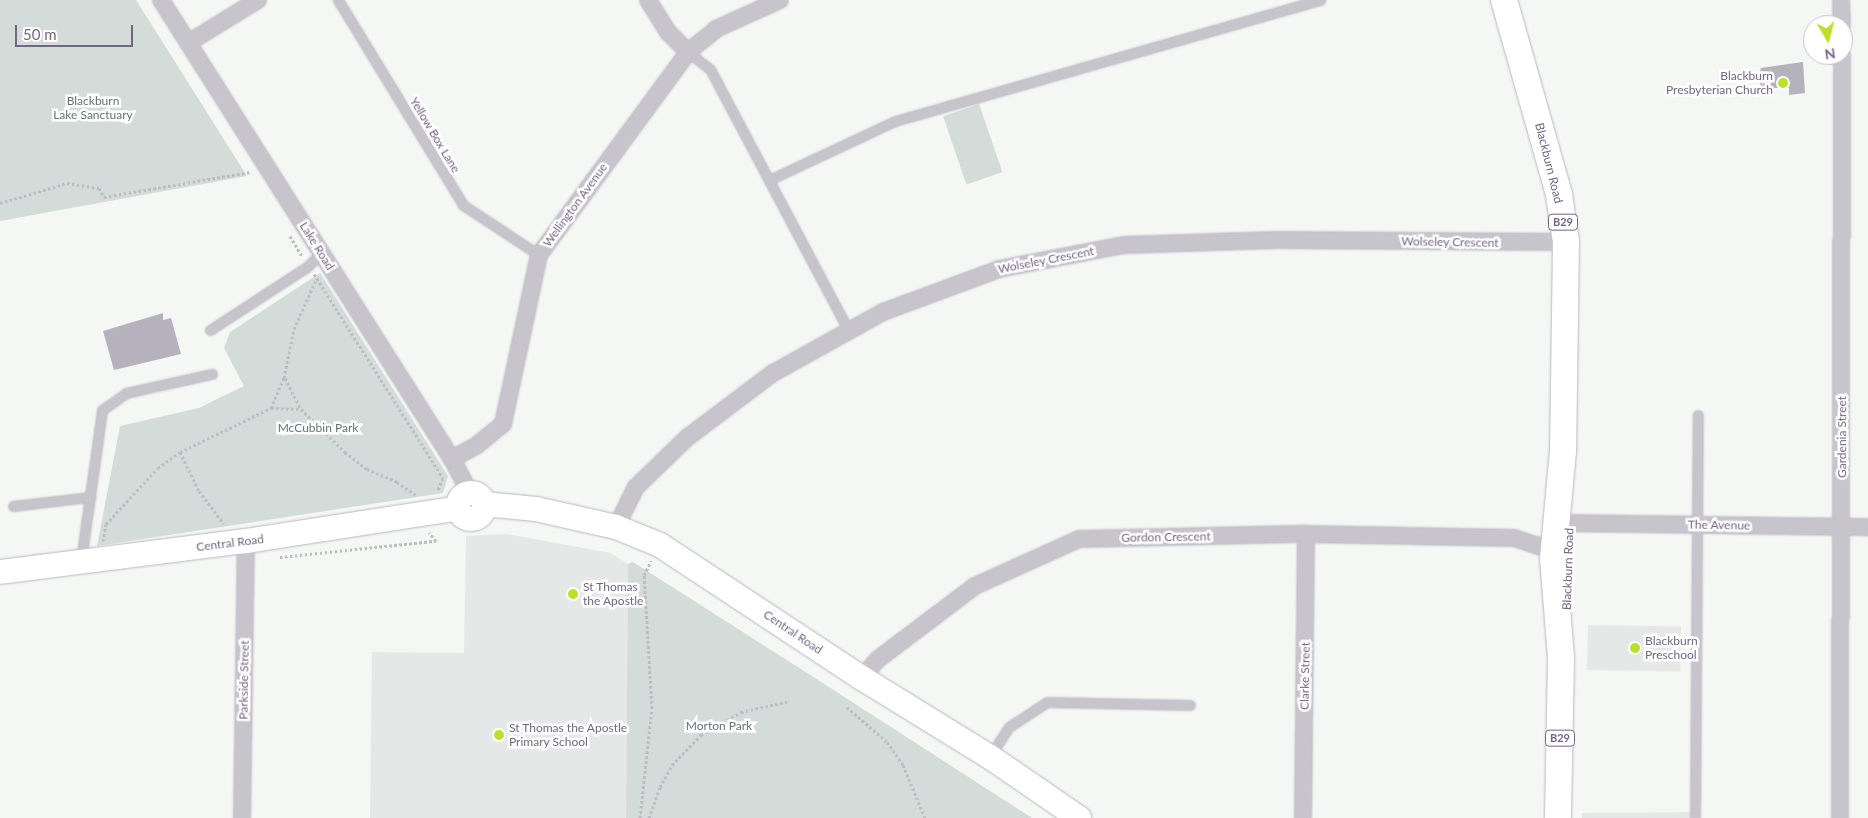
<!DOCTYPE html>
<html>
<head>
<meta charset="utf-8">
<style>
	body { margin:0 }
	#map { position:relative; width:1868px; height:818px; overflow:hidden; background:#f4f7f4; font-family:Lato,sans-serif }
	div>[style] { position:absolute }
	.built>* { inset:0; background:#e6e8e7; transform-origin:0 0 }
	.green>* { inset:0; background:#d3dcd8; transform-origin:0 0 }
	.building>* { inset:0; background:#b6b2bd }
	.path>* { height:3px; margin-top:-1.5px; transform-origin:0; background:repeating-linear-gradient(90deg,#bebcc1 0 2.5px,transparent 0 5px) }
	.roads { filter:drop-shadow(0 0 1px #bab6c0) drop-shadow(0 0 1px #bab6c0) }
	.lane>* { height:9px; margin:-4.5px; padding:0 4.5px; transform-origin:4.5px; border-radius:4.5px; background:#c7c4cb }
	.street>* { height:16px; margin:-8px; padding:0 8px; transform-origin:8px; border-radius:8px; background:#c7c4cb }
	.secondary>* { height:24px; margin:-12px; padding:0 12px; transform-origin:12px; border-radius:12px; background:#fff }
	.secondary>.ring { margin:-12px; padding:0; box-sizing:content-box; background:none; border:24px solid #fff; border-radius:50% }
	.primary>* { height:26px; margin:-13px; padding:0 13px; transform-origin:13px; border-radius:13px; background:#fff }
	.dots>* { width:14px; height:14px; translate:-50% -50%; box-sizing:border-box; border:2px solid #fff; border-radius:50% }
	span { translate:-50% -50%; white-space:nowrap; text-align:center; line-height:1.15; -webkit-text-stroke:5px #fff; paint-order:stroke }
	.shield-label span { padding:1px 4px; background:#fff; border:1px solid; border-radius:4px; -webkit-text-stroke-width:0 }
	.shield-label { font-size:11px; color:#736685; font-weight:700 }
	.poi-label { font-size:12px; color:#736685 }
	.right { translate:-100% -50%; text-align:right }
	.left { translate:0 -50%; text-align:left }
	.park-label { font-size:12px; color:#617772 }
	.street-label { font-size:12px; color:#736685 }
	.north { position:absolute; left:1803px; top:15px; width:50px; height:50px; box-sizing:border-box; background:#fff; border:1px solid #c7c2ce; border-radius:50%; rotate:172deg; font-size:14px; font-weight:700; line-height:20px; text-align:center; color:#736685 }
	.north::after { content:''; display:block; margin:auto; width:18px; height:22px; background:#b9e129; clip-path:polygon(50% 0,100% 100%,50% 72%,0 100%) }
	.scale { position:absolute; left:15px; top:25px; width:118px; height:22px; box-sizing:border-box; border:2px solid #736685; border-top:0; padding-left:6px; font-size:15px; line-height:18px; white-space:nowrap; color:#736685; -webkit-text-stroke:4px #fff; paint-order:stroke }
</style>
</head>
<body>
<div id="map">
	<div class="built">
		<i style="clip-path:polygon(506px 534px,611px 553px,628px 564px,626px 818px,370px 818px,372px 652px,464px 653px,466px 536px)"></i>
		<i style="left:1588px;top:625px;width:93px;height:45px;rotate:1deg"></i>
		<i style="clip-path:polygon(1699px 812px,1699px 818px,1582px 818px,1582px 813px)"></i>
	</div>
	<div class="green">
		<i style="clip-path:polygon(0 0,136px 0,247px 176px,0 221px)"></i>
		<i style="left:979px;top:104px;width:72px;height:38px;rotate:71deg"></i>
		<i style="clip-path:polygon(320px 273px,448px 476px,443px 493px,97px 546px,120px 426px,199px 408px,244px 386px,224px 348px,230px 332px)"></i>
		<i style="clip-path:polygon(633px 562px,815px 678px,1032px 818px,626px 818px,628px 564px)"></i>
	</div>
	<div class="building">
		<i style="clip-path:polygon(1803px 62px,1805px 93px,1789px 95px,1789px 88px,1762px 88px,1758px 78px,1761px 68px)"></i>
		<i style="clip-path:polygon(163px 313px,163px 320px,171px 318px,181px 354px,114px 370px,103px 331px)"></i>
	</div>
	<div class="path">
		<i style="left:0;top:203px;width:70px;rotate:-16.6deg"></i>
		<i style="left:67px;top:183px;width:32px;rotate:9deg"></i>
		<i style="left:99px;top:188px;width:10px;rotate:61deg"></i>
		<i style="left:104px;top:197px;width:148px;rotate:-9.7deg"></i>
		<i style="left:290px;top:236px;width:23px;rotate:59deg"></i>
		<i style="left:314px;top:274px;width:241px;rotate:57.7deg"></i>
		<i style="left:443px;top:478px;width:13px;rotate:113deg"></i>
		<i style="left:285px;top:378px;width:35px;rotate:63deg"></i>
		<i style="left:301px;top:409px;width:62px;rotate:44.3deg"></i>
		<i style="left:345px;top:452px;width:28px;rotate:38deg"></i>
		<i style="left:367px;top:469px;width:33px;rotate:23deg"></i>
		<i style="left:397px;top:482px;width:24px;rotate:35deg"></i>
		<i style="left:271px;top:408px;width:29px;rotate:2deg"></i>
		<i style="left:180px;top:452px;width:43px;rotate:64deg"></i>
		<i style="left:199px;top:491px;width:41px;rotate:52.9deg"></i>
		<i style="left:103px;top:541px;width:17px;rotate:-80deg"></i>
		<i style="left:106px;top:524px;width:76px;rotate:-47.1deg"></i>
		<i style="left:158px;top:468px;width:27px;rotate:-36deg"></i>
		<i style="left:180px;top:452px;width:101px;rotate:-25.8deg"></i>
		<i style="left:271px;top:408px;width:33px;rotate:-67deg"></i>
		<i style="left:284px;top:378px;width:50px;rotate:-78.5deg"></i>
		<i style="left:294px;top:329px;width:54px;rotate:-65.8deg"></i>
		<i style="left:280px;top:557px;width:157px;rotate:-5.9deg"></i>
		<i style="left:436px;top:541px;width:11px;rotate:-128deg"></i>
		<i style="left:847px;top:707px;width:53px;rotate:41.2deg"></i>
		<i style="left:887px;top:742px;width:28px;rotate:55deg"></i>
		<i style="left:903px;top:765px;width:57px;rotate:67.5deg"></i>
		<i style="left:640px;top:818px;width:111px;rotate:-83.8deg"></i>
		<i style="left:652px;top:708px;width:133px;rotate:-93.4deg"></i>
		<i style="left:644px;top:575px;width:16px;rotate:-63deg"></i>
		<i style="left:649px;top:818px;width:33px;rotate:-70deg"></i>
		<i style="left:660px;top:787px;width:25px;rotate:-61deg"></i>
		<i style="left:672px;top:765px;width:42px;rotate:-46deg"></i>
		<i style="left:701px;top:735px;width:46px;rotate:-29.9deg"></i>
		<i style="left:741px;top:712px;width:50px;rotate:-12.7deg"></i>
	</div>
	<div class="roads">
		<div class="lane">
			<i style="left:338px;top:0;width:240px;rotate:58.6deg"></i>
			<i style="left:463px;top:205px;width:91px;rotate:33.3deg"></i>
			<i style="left:688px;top:52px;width:28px;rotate:38deg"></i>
			<i style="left:710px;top:69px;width:297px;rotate:62.1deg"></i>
			<i style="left:769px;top:180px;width:139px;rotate:-25.1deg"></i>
			<i style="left:895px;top:121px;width:442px;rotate:-15.9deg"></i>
			<i style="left:210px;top:330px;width:117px;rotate:-33.1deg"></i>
			<i style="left:308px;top:266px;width:18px;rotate:-45deg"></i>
			<i style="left:13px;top:506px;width:78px;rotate:-6.7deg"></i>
			<i style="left:81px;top:560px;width:151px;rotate:-82deg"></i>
			<i style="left:102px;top:410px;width:29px;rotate:-35deg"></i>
			<i style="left:126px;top:393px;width:88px;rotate:-12.5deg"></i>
			<i style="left:990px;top:756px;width:35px;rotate:-57deg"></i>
			<i style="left:1009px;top:727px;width:45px;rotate:-33.3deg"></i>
			<i style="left:1047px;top:702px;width:143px;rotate:1.2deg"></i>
			<i style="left:1695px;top:818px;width:403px;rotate:-89.6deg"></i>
		</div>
		<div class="street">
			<i style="left:161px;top:0;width:543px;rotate:57.63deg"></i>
			<i style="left:452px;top:459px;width:38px;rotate:62deg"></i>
			<i style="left:648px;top:0;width:38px;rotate:58deg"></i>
			<i style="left:668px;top:32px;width:28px;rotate:45deg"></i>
			<i style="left:1841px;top:0;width:25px;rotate:88deg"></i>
			<i style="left:188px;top:43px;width:82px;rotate:-31.6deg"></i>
			<i style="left:452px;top:459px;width:29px;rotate:-29deg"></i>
			<i style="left:477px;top:445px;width:33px;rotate:-39deg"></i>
			<i style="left:503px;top:424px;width:173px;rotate:-78deg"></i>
			<i style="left:539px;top:255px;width:252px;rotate:-53.7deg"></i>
			<i style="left:688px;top:52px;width:36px;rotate:-39deg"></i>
			<i style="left:716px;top:29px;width:70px;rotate:-24.4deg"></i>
			<i style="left:1571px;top:523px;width:297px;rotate:0.8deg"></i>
			<i style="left:616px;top:527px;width:45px;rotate:-63.4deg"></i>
			<i style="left:636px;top:487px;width:72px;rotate:-43.9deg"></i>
			<i style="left:688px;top:437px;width:106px;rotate:-37deg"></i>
			<i style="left:773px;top:373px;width:126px;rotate:-29deg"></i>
			<i style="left:883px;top:312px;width:124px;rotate:-20.3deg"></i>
			<i style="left:999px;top:269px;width:127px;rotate:-10.9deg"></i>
			<i style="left:1124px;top:245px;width:152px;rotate:-1.9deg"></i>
			<i style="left:1276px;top:240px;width:290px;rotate:0.4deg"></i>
			<i style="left:862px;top:678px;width:23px;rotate:-50deg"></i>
			<i style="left:877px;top:660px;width:123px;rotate:-37.1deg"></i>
			<i style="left:975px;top:586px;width:114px;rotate:-24.3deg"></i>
			<i style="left:1079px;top:539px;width:227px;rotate:-1.3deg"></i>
			<i style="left:1306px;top:534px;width:208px;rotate:1.1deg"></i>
			<i style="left:1514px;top:538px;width:32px;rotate:18deg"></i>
			<i style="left:1544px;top:548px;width:13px;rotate:48deg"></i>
			<i style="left:242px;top:818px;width:277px;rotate:-89.2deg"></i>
			<i style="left:1303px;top:818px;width:284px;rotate:-89.4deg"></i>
			<i style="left:1840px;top:818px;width:763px;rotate:-89.85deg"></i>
		</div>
		<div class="secondary">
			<i class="ring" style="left:458px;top:493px;width:2px;height:2px"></i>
			<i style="left:484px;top:504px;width:52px;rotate:5.5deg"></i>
			<i style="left:536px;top:509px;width:82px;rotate:12.7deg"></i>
			<i style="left:616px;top:527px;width:48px;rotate:22.2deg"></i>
			<i style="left:660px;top:545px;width:242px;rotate:33.4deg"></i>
			<i style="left:862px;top:678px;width:150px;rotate:31.7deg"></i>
			<i style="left:990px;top:757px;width:108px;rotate:34.4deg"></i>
			<i style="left:0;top:572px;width:248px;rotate:-7.2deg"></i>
			<i style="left:246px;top:541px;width:215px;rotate:-8.8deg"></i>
		</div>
		<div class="primary">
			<i style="left:1504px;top:0;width:203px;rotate:74.2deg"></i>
			<i style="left:1559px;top:195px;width:48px;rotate:81.5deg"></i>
			<i style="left:1566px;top:242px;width:209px;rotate:90.8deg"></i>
			<i style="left:1563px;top:451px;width:107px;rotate:95.3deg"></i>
			<i style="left:1553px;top:558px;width:100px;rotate:85.4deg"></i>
			<i style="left:1561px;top:658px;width:160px;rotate:91.1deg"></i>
		</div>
	</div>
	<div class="dots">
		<i style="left:1783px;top:83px;background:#b9e129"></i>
		<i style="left:573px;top:594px;background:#b9e129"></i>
		<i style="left:1635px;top:648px;background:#b9e129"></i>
		<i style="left:499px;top:735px;background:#b9e129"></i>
	</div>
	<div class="shield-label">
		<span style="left:1563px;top:222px">B29</span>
		<span style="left:1560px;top:738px">B29</span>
	</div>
	<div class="poi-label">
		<span class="right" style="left:1773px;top:83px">Blackburn<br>Presbyterian Church</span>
		<span class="left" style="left:583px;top:594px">St Thomas<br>the Apostle</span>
		<span class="left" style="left:1645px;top:648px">Blackburn<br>Preschool</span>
		<span class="left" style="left:509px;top:735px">St Thomas the Apostle<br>Primary School</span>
	</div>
	<div class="park-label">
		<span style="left:93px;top:108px">Blackburn<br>Lake Sanctuary</span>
		<span style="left:318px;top:428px">McCubbin Park</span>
		<span style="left:719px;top:726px">Morton Park</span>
	</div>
	<div class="street-label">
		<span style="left:435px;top:135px;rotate:59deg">Yellow Box Lane</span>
		<span style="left:1549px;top:163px;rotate:76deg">Blackburn Road</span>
		<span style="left:575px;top:205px;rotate:-54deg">Wellington Avenue</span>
		<span style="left:1450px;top:242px;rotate:1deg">Wolseley Crescent</span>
		<span style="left:317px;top:246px;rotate:58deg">Lake Road</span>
		<span style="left:1046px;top:260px;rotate:-11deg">Wolseley Crescent</span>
		<span style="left:1842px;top:437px;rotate:-90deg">Gardenia Street</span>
		<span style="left:1719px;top:525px;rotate:1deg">The Avenue</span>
		<span style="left:1166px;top:537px;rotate:-1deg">Gordon Crescent</span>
		<span style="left:230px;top:543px;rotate:-7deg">Central Road</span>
		<span style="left:1568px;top:569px;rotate:-88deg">Blackburn Road</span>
		<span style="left:793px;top:632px;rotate:34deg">Central Road</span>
		<span style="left:1305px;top:676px;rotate:-89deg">Clarke Street</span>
		<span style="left:244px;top:680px;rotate:-89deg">Parkside Street</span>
	</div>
	<div class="north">N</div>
	<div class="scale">50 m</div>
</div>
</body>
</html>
